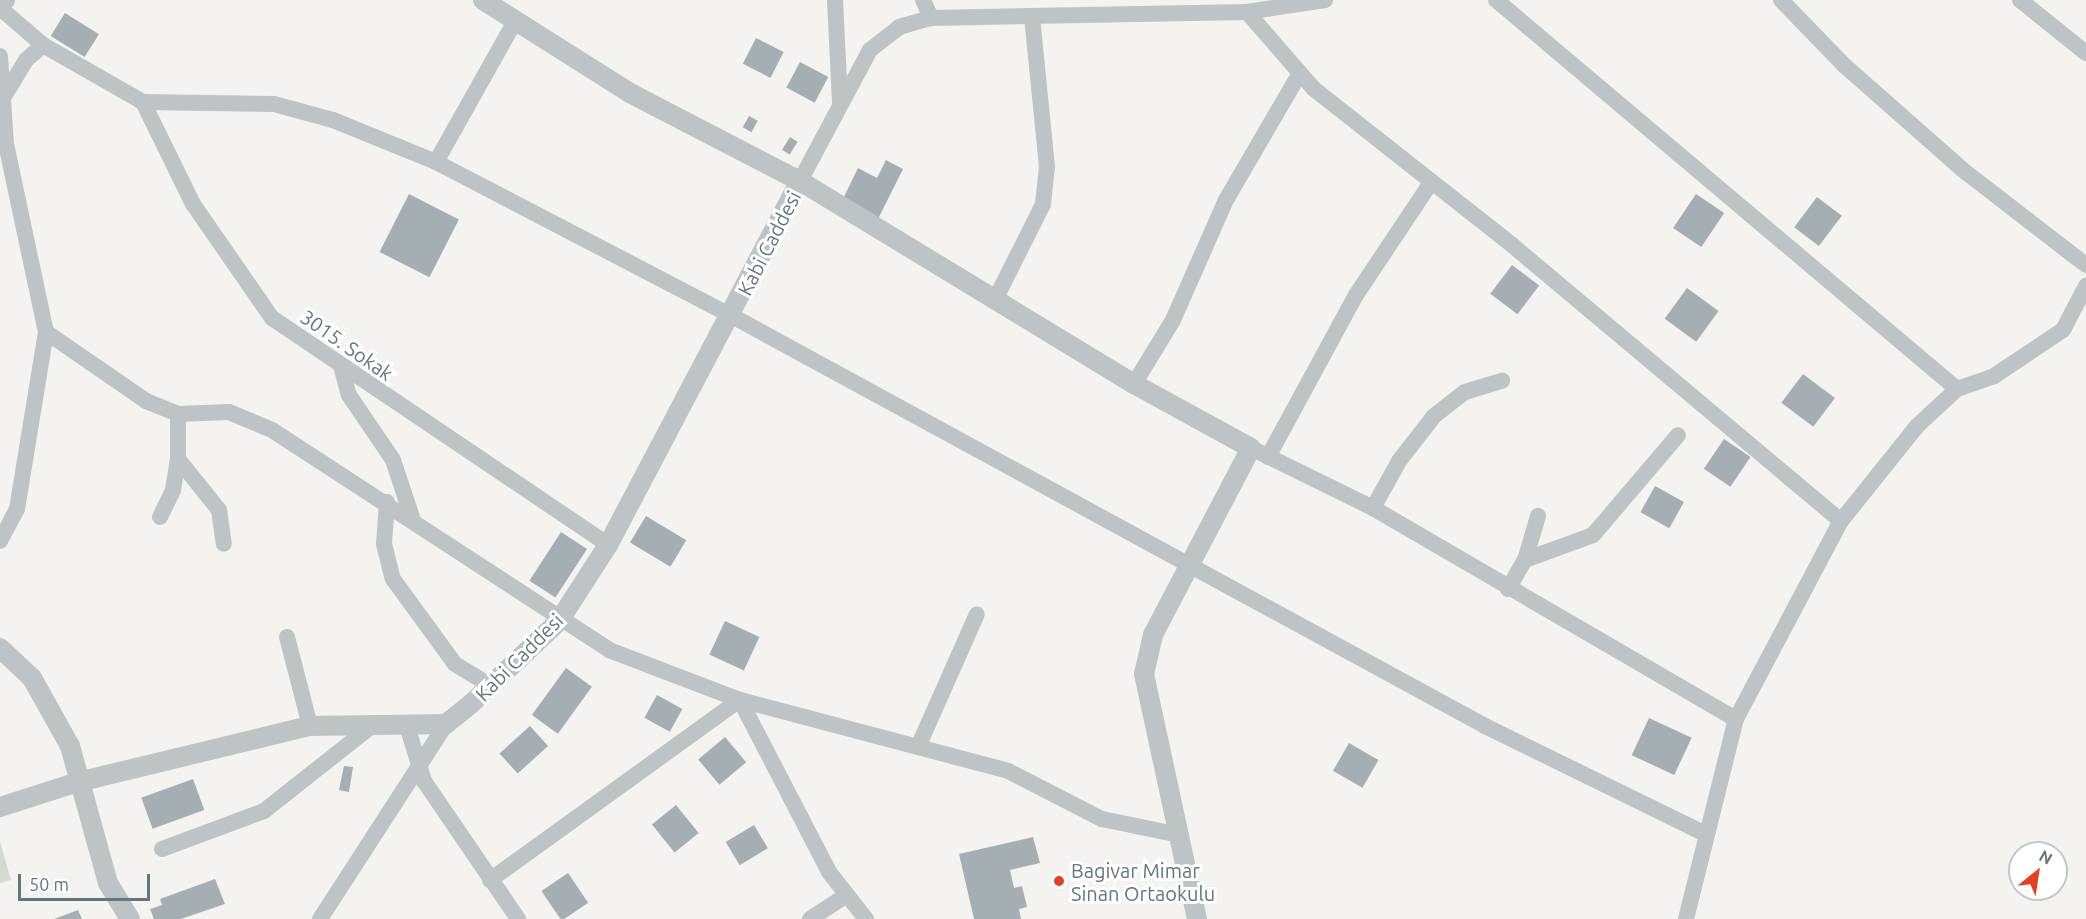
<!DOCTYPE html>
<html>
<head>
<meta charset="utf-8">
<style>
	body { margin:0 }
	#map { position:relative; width:2086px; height:919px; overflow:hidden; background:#f4f3ef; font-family:Ubuntu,sans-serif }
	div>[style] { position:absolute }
	.green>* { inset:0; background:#d5dad0 }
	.building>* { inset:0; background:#a5aeb2; transform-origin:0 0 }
	.minor>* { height:16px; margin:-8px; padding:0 8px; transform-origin:8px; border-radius:8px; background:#bec3c5 }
	.tertiary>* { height:20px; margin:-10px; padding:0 10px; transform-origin:10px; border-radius:10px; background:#bec3c5 }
	.dots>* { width:16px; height:16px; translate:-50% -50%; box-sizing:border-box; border:3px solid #fff; border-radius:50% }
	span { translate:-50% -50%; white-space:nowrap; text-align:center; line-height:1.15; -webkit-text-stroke:6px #fff; paint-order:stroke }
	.street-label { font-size:20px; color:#627580 }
	.poi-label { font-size:20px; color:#627580 }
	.left { translate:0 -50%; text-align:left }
	.north { position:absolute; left:2008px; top:841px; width:60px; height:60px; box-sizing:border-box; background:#fff; border:2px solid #c0c8cc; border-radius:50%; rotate:30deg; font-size:16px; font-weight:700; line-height:24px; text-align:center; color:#627580 }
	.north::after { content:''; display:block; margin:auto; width:21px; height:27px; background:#e24221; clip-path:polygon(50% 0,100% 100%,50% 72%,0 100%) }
	.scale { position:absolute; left:18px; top:874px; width:132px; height:27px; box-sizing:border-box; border:3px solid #627580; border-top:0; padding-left:8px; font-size:18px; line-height:21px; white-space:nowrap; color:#627580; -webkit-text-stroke:4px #fff; paint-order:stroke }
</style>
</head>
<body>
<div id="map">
	<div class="green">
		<i style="clip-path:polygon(0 842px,11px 880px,0 883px)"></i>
	</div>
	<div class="building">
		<i style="left:65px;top:13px;width:40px;height:27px;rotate:32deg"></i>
		<i style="left:756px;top:38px;width:31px;height:29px;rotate:27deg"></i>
		<i style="left:800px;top:62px;width:32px;height:29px;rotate:28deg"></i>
		<i style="left:749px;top:116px;width:10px;height:13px;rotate:29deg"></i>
		<i style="left:790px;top:137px;width:9px;height:15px;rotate:32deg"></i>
		<i style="clip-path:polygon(886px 160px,903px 169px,878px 219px,842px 201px,858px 168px,877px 178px)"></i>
		<i style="left:409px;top:194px;width:56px;height:65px;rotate:27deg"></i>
		<i style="left:1696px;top:194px;width:34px;height:41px;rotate:34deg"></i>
		<i style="left:1817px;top:197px;width:31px;height:38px;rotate:37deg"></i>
		<i style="left:1512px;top:265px;width:34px;height:36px;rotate:37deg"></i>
		<i style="left:1687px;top:288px;width:39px;height:38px;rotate:36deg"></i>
		<i style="left:1803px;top:374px;width:40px;height:36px;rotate:37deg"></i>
		<i style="left:1724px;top:439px;width:32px;height:36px;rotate:34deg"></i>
		<i style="left:1655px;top:486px;width:33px;height:30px;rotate:29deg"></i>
		<i style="left:646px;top:516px;width:47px;height:31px;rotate:31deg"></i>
		<i style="left:561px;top:532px;width:31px;height:58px;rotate:33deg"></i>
		<i style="left:725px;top:621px;width:38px;height:37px;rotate:25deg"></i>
		<i style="left:566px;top:668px;width:32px;height:58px;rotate:36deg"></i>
		<i style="left:657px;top:695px;width:29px;height:26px;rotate:29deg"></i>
		<i style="left:1649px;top:718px;width:47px;height:41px;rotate:25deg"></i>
		<i style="left:530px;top:726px;width:27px;height:41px;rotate:48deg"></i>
		<i style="left:725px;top:737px;width:33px;height:35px;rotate:50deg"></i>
		<i style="left:1349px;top:743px;width:34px;height:32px;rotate:30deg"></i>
		<i style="clip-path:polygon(344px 766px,353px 767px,349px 792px,339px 790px)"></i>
		<i style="left:193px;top:779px;width:33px;height:55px;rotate:70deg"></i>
		<i style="left:676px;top:805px;width:36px;height:31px;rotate:51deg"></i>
		<i style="left:754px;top:825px;width:27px;height:33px;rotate:59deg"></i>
		<i style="clip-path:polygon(1033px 837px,1040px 863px,1010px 870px,1014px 888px,1022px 886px,1027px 907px,1019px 909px,1021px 919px,974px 919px,959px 854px)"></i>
		<i style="left:568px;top:873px;width:36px;height:32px;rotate:56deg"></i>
		<i style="clip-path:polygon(215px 879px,225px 904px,181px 919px,154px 919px,150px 909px,162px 905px,160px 899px)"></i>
		<i style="clip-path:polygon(78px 910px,82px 919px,54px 919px)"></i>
	</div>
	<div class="minor">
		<i style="left:835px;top:0;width:101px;rotate:87.2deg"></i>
		<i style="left:923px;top:0;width:20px;rotate:66deg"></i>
		<i style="left:1496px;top:0;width:603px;rotate:40.16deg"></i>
		<i style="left:1781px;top:0;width:92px;rotate:45.9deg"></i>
		<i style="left:1845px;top:66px;width:157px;rotate:41.4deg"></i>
		<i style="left:1963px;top:170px;width:155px;rotate:37.7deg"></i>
		<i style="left:2020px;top:0;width:85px;rotate:38.8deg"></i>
		<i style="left:0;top:8px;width:57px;rotate:40.7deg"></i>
		<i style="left:43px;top:45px;width:115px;rotate:29.7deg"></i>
		<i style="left:143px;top:102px;width:131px;rotate:0.9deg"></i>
		<i style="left:274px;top:104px;width:61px;rotate:15.2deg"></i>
		<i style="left:333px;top:120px;width:111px;rotate:22.2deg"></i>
		<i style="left:436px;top:162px;width:334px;rotate:27.5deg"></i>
		<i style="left:732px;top:316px;width:857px;rotate:28.57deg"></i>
		<i style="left:1485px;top:726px;width:245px;rotate:26.1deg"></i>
		<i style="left:1247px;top:12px;width:102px;rotate:49deg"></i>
		<i style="left:1314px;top:89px;width:252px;rotate:38.2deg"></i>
		<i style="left:1512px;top:245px;width:429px;rotate:40deg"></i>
		<i style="left:0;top:56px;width:88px;rotate:86.1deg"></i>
		<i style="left:6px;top:144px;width:192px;rotate:78deg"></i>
		<i style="left:46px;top:332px;width:179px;rotate:99.3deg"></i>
		<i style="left:17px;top:509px;width:36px;rotate:118deg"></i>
		<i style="left:3px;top:98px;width:44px;rotate:-58.8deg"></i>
		<i style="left:26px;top:60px;width:23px;rotate:-41deg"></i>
		<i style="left:143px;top:102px;width:114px;rotate:63.9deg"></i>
		<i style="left:193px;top:204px;width:139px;rotate:55.3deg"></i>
		<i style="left:272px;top:318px;width:405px;rotate:34deg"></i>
		<i style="left:436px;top:162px;width:159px;rotate:-60.7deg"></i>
		<i style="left:800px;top:181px;width:149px;rotate:-61.9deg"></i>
		<i style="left:870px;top:50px;width:37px;rotate:-38deg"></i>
		<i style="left:899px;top:27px;width:33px;rotate:-16deg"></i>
		<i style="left:931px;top:18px;width:316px;rotate:-1.1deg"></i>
		<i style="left:1247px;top:12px;width:79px;rotate:-8.7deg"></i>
		<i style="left:995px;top:300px;width:107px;rotate:-63.4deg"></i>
		<i style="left:1043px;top:204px;width:37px;rotate:-84deg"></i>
		<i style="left:1047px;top:167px;width:152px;rotate:-95.7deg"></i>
		<i style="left:46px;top:332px;width:121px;rotate:34.6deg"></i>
		<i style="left:146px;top:401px;width:35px;rotate:22deg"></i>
		<i style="left:178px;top:414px;width:51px;rotate:-2.2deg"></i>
		<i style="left:229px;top:412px;width:47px;rotate:22.7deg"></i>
		<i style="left:272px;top:430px;width:402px;rotate:33.1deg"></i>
		<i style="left:609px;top:650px;width:140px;rotate:20.9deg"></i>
		<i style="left:740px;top:700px;width:277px;rotate:14.8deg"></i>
		<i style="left:1008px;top:771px;width:106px;rotate:27.1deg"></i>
		<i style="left:1102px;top:819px;width:75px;rotate:11.6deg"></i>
		<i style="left:341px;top:366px;width:30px;rotate:75deg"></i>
		<i style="left:349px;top:395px;width:78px;rotate:55.9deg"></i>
		<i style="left:393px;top:460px;width:60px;rotate:71.6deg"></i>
		<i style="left:1134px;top:384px;width:75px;rotate:-58.6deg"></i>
		<i style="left:1173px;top:320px;width:131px;rotate:-66.2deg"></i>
		<i style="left:1226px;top:200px;width:147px;rotate:-59.8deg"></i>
		<i style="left:178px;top:414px;width:45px;rotate:90deg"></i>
		<i style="left:178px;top:459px;width:65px;rotate:51.2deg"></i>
		<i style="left:219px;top:510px;width:34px;rotate:82deg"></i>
		<i style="left:1251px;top:448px;width:136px;rotate:26.2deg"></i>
		<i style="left:1373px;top:508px;width:420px;rotate:30.2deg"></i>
		<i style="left:1268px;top:457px;width:184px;rotate:-61.5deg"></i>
		<i style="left:1356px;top:295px;width:133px;rotate:-56.3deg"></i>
		<i style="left:387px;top:502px;width:42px;rotate:94.1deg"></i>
		<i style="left:384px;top:544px;width:36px;rotate:76deg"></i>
		<i style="left:393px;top:579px;width:105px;rotate:53.9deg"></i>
		<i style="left:455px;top:664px;width:42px;rotate:31.4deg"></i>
		<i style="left:1373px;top:508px;width:54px;rotate:-61deg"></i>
		<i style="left:1399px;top:461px;width:57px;rotate:-52.1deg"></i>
		<i style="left:1434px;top:416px;width:39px;rotate:-38deg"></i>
		<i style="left:1465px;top:392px;width:39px;rotate:-17deg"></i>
		<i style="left:160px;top:517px;width:30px;rotate:-64deg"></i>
		<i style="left:173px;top:490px;width:31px;rotate:-81deg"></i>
		<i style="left:1525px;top:560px;width:72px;rotate:-20.2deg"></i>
		<i style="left:1593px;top:535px;width:131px;rotate:-49.6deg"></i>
		<i style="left:1508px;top:589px;width:34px;rotate:-60deg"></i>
		<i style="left:1525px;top:560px;width:46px;rotate:-73.5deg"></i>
		<i style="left:287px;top:637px;width:92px;rotate:75.5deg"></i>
		<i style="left:407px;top:726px;width:58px;rotate:72.8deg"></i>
		<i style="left:424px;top:781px;width:167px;rotate:55.7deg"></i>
		<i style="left:918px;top:747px;width:145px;rotate:-66.1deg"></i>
		<i style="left:162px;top:849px;width:109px;rotate:-20.4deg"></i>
		<i style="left:264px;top:811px;width:134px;rotate:-38.3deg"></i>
		<i style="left:490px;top:880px;width:308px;rotate:-35.8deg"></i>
		<i style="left:740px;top:700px;width:194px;rotate:62.6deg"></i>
		<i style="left:829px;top:872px;width:60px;rotate:51.8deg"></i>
		<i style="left:320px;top:919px;width:232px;rotate:-57.1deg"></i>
		<i style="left:810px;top:919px;width:44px;rotate:-33deg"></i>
		<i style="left:1686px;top:919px;width:206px;rotate:-76deg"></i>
		<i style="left:1736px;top:719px;width:224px;rotate:-62.1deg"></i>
		<i style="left:1841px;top:521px;width:122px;rotate:-51.3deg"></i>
		<i style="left:1917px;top:426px;width:54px;rotate:-42.8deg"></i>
		<i style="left:1957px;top:389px;width:39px;rotate:-19deg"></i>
		<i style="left:1994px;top:376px;width:83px;rotate:-33.7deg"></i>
		<i style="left:2063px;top:330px;width:50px;rotate:-62.4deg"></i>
	</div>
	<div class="tertiary">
		<i style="left:483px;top:0;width:174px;rotate:32.3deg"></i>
		<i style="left:630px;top:93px;width:191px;rotate:27.4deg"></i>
		<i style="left:800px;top:181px;width:391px;rotate:31.3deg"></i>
		<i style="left:1134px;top:384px;width:133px;rotate:28.7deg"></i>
		<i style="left:1251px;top:448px;width:211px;rotate:117.7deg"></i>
		<i style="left:1153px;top:635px;width:40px;rotate:103deg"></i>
		<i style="left:1144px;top:674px;width:251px;rotate:77.8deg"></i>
		<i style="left:0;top:3px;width:6px;rotate:-31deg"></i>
		<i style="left:0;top:648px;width:44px;rotate:43.2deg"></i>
		<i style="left:32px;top:678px;width:78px;rotate:60.8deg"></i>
		<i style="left:70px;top:746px;width:142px;rotate:74.5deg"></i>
		<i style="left:108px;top:883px;width:42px;rotate:58.6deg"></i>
		<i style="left:0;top:807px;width:82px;rotate:-17.8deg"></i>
		<i style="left:78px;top:782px;width:239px;rotate:-13.6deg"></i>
		<i style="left:310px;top:726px;width:136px;rotate:-0.8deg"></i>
		<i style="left:446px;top:724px;width:33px;rotate:-39deg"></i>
		<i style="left:472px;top:703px;width:120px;rotate:-43.3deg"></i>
		<i style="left:559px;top:621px;width:90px;rotate:-57.2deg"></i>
		<i style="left:608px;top:545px;width:412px;rotate:-62.2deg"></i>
	</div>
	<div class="dots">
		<i style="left:1059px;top:881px;background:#e24221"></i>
	</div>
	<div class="street-label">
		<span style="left:769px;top:243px;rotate:-63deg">Kabi Caddesi</span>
		<span style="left:347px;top:345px;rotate:35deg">3015. Sokak</span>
		<span style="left:519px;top:657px;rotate:-45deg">Kabi Caddesi</span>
	</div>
	<div class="poi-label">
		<span class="left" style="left:1071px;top:882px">Bagivar Mimar<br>Sinan Ortaokulu</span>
	</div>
	<div class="north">N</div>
	<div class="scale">50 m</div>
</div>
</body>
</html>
